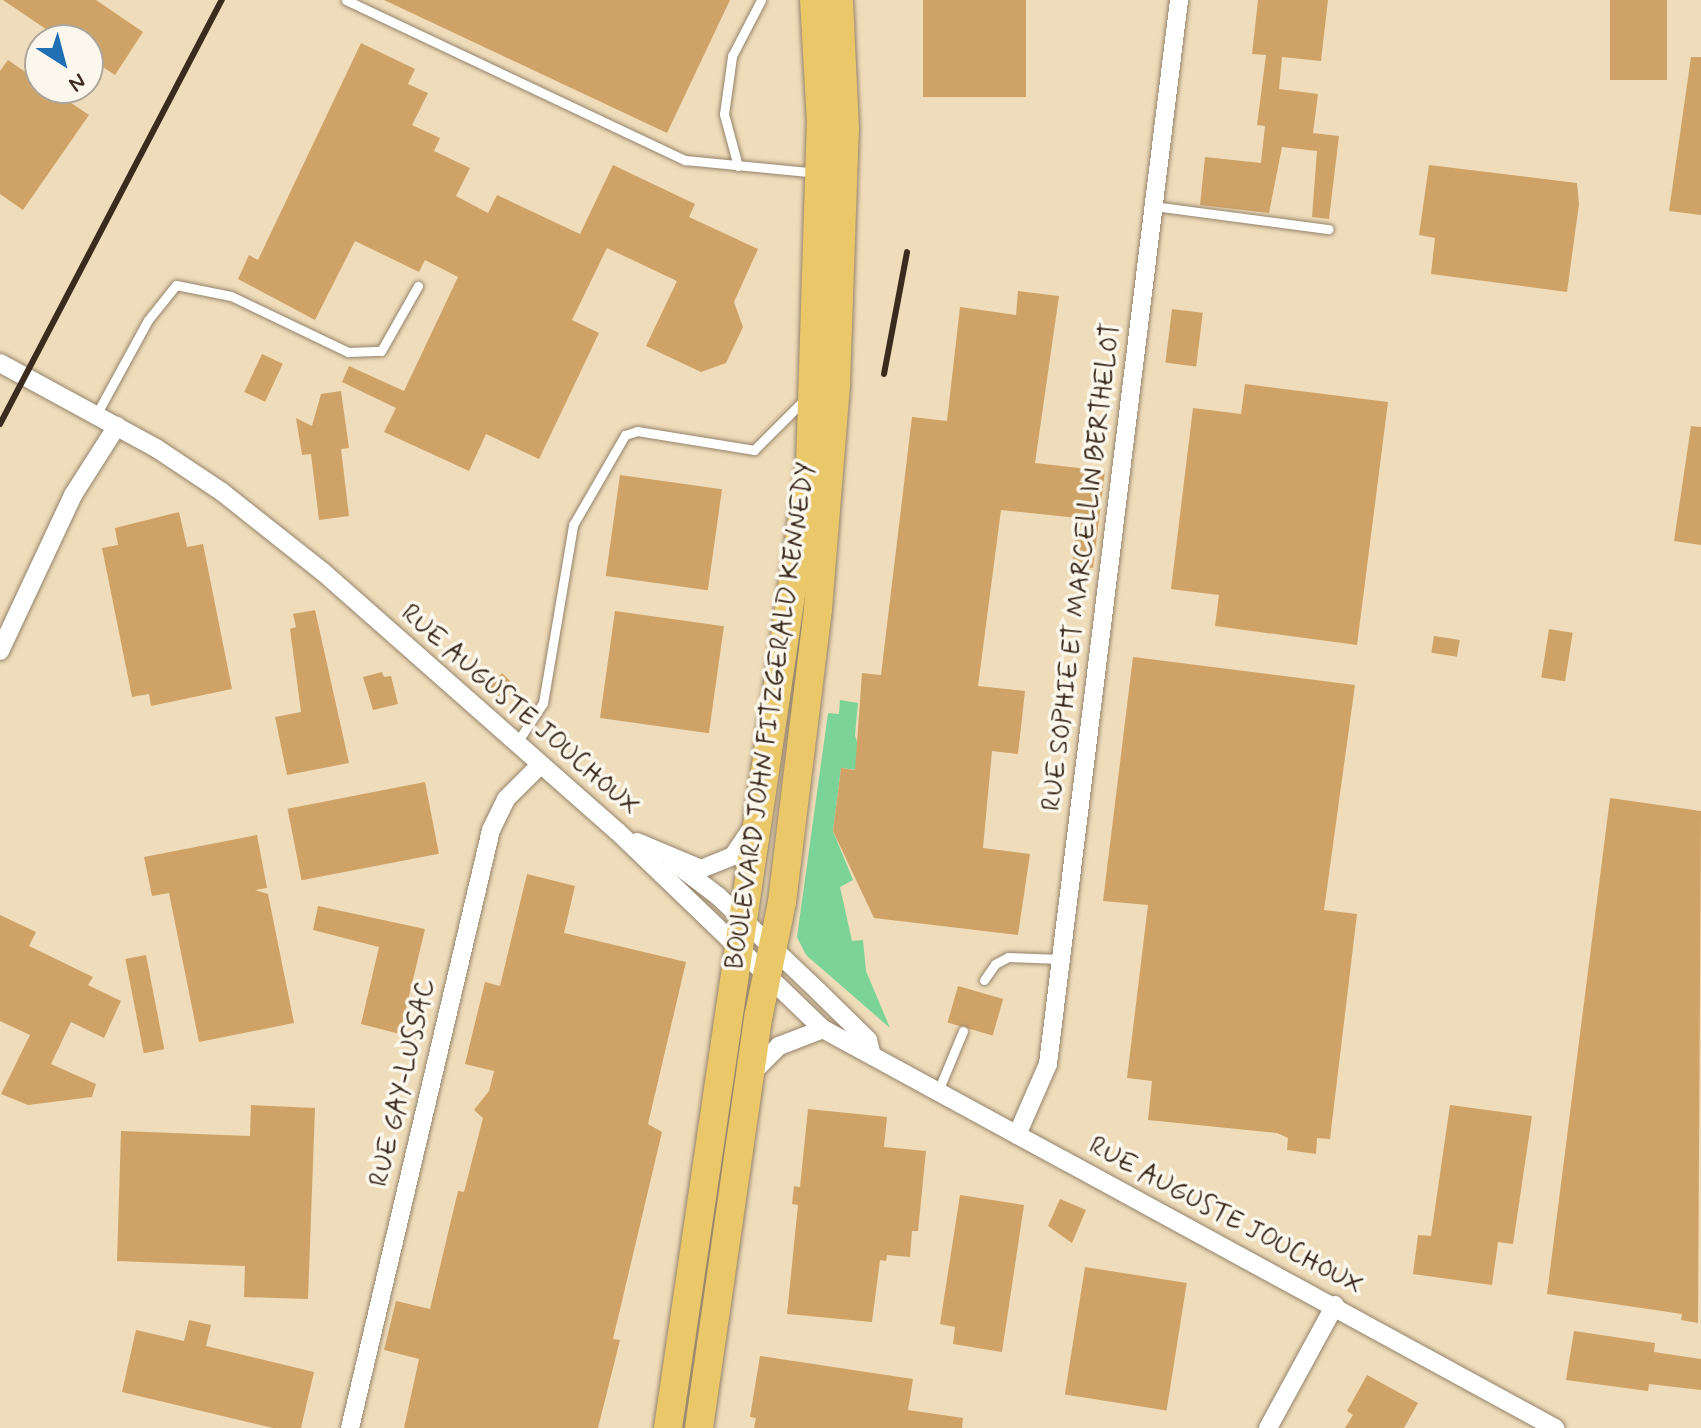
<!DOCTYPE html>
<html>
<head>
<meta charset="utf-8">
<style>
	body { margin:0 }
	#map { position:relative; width:1701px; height:1428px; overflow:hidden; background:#efdcba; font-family:Mynerve,sans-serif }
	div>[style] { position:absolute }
	.green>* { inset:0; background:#7cd397 }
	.building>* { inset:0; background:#cfa368; transform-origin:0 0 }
	.roads { filter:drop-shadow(0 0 2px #95836c) drop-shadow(0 0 2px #95836c) }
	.lane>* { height:9px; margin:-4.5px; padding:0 4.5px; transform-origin:4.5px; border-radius:4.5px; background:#fff }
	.street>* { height:18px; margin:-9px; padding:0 9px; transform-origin:9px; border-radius:9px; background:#fff }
	.primary>* { height:28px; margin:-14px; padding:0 14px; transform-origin:14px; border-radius:14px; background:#eac769 }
	.rail>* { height:6px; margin:-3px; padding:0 3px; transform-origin:3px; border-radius:3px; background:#3b2a1e }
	span { translate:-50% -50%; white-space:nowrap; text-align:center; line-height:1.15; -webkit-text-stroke:7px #fbf7ec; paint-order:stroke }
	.street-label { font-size:26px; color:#3b2a1e }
	.north { position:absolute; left:24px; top:24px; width:80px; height:80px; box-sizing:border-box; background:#fbf7ec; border:2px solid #aea59a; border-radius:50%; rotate:144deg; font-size:22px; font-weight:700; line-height:32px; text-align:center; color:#3b2a1e }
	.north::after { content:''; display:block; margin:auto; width:28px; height:36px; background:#1f6fb2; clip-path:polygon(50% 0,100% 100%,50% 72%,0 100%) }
</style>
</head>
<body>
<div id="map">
	<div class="green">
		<i style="clip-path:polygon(840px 700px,858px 703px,855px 735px,865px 771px,841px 768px,833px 831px,853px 880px,840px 887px,852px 941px,863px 940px,866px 971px,890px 1028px,806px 955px,797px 937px,828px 713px,839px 714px)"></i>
	</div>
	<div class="building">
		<i style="clip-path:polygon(3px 0,96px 0,143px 32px,115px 75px,88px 57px,88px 40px,62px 40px)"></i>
		<i style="clip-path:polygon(384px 0,730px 0,667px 133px)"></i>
		<i style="left:923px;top:0;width:103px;height:97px"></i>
		<i style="clip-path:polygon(1258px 0,1328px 0,1321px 61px,1282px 57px,1279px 89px,1318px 94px,1313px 133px,1339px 136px,1329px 219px,1312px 217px,1317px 151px,1282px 147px,1269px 213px,1200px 205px,1205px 157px,1261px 163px,1265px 126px,1257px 125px,1266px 55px,1252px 54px)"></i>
		<i style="left:1610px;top:0;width:57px;height:80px"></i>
		<i style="clip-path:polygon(361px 43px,415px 69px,408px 84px,428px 93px,412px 125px,440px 138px,434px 151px,470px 168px,456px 196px,488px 213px,497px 195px,580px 234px,613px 165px,695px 204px,689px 217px,758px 249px,734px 302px,743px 327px,726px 363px,701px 372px,646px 346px,677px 281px,607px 248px,572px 320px,599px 333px,539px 459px,486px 434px,469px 471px,384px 432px,396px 408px,342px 382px,349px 366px,404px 391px,458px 277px,425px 260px,419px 272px,355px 241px,315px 320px,238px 279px,249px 255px,258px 260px)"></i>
		<i style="clip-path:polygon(1691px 57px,1701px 57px,1701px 215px,1669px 211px)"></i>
		<i style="clip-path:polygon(8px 60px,40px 82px,40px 88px,49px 88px,89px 115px,23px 210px,0 194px,0 71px)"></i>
		<i style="clip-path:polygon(1429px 165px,1577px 183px,1579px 204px,1567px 292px,1431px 274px,1435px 238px,1419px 235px)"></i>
		<i style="clip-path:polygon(1018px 291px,1059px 296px,1035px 463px,1105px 471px,1093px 568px,1072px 565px,1078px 518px,1001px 510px,978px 686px,1025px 691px,1018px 754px,992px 751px,983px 848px,1030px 854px,1018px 935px,874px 918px,833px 831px,841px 768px,855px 770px,862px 673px,881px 675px,912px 417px,947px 421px,960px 307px,1016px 315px)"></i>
		<i style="left:1172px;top:309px;width:31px;height:54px;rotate:7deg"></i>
		<i style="left:262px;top:354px;width:23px;height:42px;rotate:25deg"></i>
		<i style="clip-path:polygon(1245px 384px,1388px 402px,1357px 645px,1215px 626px,1219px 595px,1171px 589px,1193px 408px,1241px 414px)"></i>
		<i style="clip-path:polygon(341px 391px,349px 448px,341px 449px,349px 516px,319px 520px,311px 454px,302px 455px,296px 418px,312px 426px,321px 394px)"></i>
		<i style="clip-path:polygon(1691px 426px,1701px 427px,1701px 545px,1674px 541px)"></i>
		<i style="left:620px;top:475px;width:103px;height:102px;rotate:8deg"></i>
		<i style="clip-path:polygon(179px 512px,187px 547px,203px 544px,232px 689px,151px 706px,149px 694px,132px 697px,102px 548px,118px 545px,115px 528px)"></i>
		<i style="clip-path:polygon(315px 610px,349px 763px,287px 775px,275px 717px,301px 712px,290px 629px,296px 627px,293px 614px)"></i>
		<i style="left:615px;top:611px;width:110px;height:108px;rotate:8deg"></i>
		<i style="left:1549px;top:629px;width:24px;height:49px;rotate:9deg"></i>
		<i style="left:1434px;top:636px;width:26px;height:17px;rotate:9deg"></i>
		<i style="clip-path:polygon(1133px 657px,1355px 685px,1324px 910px,1357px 914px,1330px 1139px,1317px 1138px,1316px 1154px,1287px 1150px,1288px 1138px,1277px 1133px,1148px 1120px,1152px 1081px,1127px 1078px,1148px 905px,1103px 901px)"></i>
		<i style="clip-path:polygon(382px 672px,384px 677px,391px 676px,398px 704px,373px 710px,363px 677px)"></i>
		<i style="left:502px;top:673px;width:17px;height:23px;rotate:45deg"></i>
		<i style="left:425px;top:782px;width:73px;height:140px;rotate:79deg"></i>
		<i style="clip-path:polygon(1610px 798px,1701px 811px,1698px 1323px,1681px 1320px,1682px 1314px,1547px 1294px)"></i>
		<i style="clip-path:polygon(257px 835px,267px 888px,255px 890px,268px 894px,294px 1023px,199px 1042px,169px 893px,152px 896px,144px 857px)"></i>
		<i style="clip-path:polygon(527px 874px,575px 886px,564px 933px,686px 962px,648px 1124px,662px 1132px,613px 1339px,620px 1340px,598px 1428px,404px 1428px,419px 1359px,384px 1350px,396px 1301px,430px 1309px,458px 1191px,464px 1192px,483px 1118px,474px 1110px,489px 1091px,494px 1071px,465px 1064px,485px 982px,500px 986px)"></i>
		<i style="clip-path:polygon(318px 906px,425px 929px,400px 1034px,361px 1024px,379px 947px,313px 930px)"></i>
		<i style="clip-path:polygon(0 915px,36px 932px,29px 946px,93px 977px,88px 985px,121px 1001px,104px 1038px,71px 1022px,51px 1064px,96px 1084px,92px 1097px,28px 1105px,1px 1094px,30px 1035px,0 1021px)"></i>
		<i style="left:146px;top:955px;width:96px;height:21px;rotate:79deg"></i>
		<i style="left:958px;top:986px;width:47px;height:38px;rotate:16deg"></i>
		<i style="clip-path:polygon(251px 1105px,315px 1108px,308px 1299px,244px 1297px,245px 1266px,117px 1261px,121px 1131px,250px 1136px)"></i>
		<i style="clip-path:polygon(1450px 1105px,1532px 1116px,1513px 1244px,1498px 1242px,1492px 1285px,1413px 1274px,1418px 1235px,1431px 1236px)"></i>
		<i style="clip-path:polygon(808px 1109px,887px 1117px,884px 1147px,926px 1151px,918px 1231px,912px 1231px,910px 1257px,887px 1255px,886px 1261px,880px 1260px,872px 1322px,787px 1314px,798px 1205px,792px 1204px,794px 1186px,800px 1187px)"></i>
		<i style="clip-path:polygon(960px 1195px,1024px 1205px,1002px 1352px,953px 1344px,955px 1327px,940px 1324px)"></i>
		<i style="clip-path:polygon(1060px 1199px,1086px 1210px,1072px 1243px,1048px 1226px)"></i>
		<i style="left:1085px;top:1267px;width:103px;height:129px;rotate:9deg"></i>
		<i style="clip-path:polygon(189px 1320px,211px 1325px,206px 1346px,314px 1372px,301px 1428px,273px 1428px,122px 1392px,136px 1330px,184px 1341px)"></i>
		<i style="clip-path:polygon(1574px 1331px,1655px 1343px,1654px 1352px,1701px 1359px,1701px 1390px,1649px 1384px,1648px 1391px,1566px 1380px)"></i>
		<i style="clip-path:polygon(760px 1356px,913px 1379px,908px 1410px,963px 1418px,962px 1428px,754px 1428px,756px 1418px,750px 1417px)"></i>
		<i style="clip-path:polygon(1367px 1375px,1418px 1403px,1404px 1428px,1345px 1428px,1353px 1415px,1347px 1411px)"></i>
	</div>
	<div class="roads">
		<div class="lane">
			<i style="left:346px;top:0;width:375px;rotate:25.3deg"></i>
			<i style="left:685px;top:160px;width:134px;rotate:5.6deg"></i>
			<i style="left:738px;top:166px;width:54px;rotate:-105.1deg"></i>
			<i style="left:724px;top:114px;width:59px;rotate:-82.1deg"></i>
			<i style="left:732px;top:56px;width:63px;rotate:-62.6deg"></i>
			<i style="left:1153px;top:206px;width:177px;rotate:7.5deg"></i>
			<i style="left:96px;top:415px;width:108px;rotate:-61.3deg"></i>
			<i style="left:148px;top:320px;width:45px;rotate:-51.3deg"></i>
			<i style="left:176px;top:285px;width:56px;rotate:11.3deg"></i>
			<i style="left:231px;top:296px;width:130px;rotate:25.6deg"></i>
			<i style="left:348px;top:352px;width:33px;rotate:-2deg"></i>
			<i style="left:381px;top:351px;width:75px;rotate:-60.4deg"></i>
			<i style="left:516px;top:744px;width:49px;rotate:-56.6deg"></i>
			<i style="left:543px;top:703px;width:181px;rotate:-80.4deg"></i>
			<i style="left:573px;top:525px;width:104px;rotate:-60deg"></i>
			<i style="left:625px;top:435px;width:13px;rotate:-18deg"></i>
			<i style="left:637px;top:431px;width:119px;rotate:9.2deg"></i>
			<i style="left:754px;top:450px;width:75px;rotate:-45deg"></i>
			<i style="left:984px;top:980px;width:19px;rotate:-55deg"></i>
			<i style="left:995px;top:964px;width:15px;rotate:-28deg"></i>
			<i style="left:1008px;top:957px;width:52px;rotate:2.2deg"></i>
			<i style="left:938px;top:1091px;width:65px;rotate:-67.4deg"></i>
		</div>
		<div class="street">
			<i style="left:0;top:363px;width:178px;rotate:28.6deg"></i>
			<i style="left:156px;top:448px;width:79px;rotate:33.7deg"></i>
			<i style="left:222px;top:492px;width:129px;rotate:38.4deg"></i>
			<i style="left:323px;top:572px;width:392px;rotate:41.4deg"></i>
			<i style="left:617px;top:831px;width:286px;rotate:43.9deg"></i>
			<i style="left:823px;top:1029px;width:834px;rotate:28.59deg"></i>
			<i style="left:0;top:651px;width:172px;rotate:-64.9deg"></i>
			<i style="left:73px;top:495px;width:82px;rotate:-57.5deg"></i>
			<i style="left:637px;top:842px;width:69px;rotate:22.9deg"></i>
			<i style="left:701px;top:869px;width:35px;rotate:-22deg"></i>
			<i style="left:733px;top:856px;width:34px;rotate:-56deg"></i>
			<i style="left:672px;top:861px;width:58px;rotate:37.3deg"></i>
			<i style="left:718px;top:896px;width:138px;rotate:43.5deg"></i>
			<i style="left:818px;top:991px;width:70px;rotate:44.4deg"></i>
			<i style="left:868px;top:1040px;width:12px;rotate:76deg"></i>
			<i style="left:751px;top:1074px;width:40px;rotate:-45deg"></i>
			<i style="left:779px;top:1046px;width:47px;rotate:-21.1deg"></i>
			<i style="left:1017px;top:1135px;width:77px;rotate:-66.4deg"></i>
			<i style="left:1048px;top:1064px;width:1072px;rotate:-82.98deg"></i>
			<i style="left:350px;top:1428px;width:614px;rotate:-76.73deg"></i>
			<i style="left:491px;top:830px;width:34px;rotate:-64deg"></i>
			<i style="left:506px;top:799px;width:48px;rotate:-45deg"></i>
			<i style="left:1268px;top:1428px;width:140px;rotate:-61.4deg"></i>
		</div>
		<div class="primary">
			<i style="left:668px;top:1428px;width:972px;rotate:-81.6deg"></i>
			<i style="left:810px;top:466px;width:342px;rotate:-88.2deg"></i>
			<i style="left:821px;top:124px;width:124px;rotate:-93.2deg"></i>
			<i style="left:699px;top:1428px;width:418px;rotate:-81.8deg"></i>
			<i style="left:759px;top:1014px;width:114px;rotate:-78.4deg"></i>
			<i style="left:782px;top:902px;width:295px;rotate:-83deg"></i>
			<i style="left:818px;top:609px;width:227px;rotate:-85.4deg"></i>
			<i style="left:836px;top:383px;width:254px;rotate:-88deg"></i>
			<i style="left:845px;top:129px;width:129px;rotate:-92.7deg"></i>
		</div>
	</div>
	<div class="rail">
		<i style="left:884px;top:374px;width:124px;rotate:-79.3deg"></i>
		<i style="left:0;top:424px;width:479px;rotate:-62.4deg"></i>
	</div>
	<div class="street-label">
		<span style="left:1083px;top:567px;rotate:-83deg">RUE SOPHIE ET MARCELLIN BERTHELOT</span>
		<span style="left:519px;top:711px;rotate:41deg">RUE AUGUSTE JOUCHOUX</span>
		<span style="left:772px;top:716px;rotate:-82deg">BOULEVARD JOHN FITZGERALD KENNEDY</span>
		<span style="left:404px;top:1083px;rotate:-77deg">RUE GAY-LUSSAC</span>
		<span style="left:1225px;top:1217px;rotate:28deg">RUE AUGUSTE JOUCHOUX</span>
	</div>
	<div class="north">N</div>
</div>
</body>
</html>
